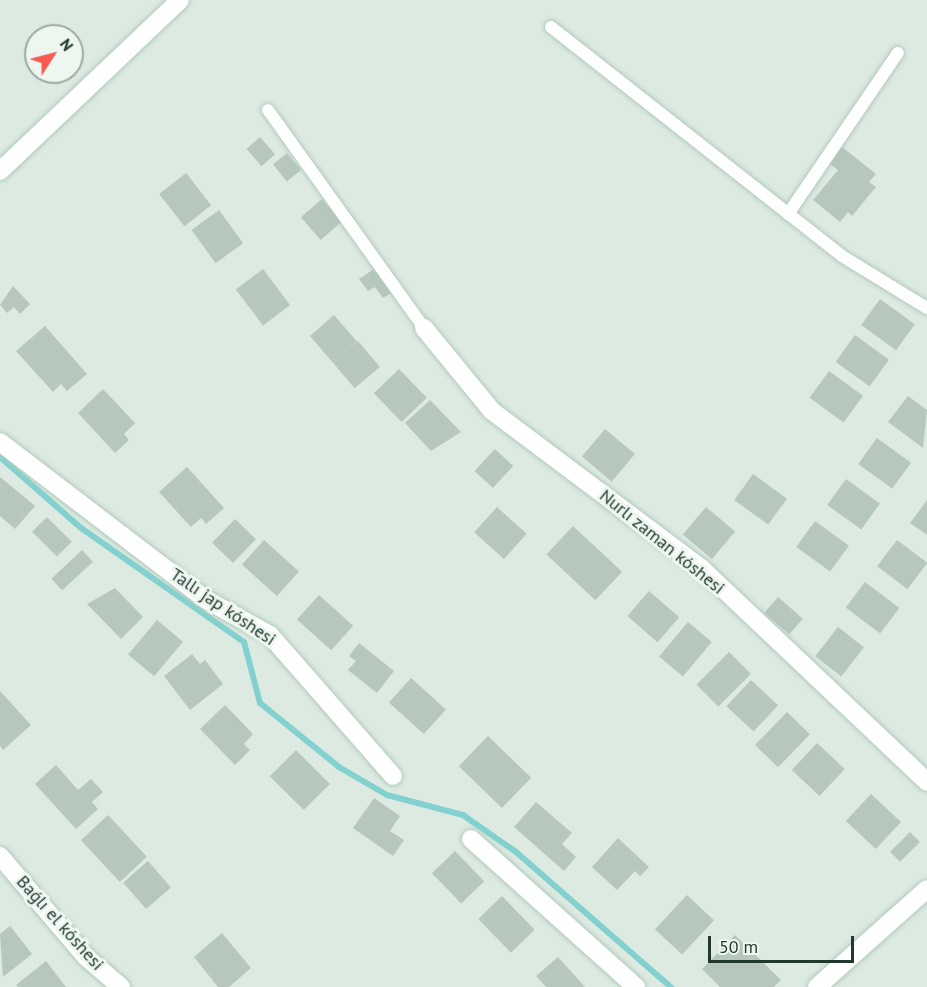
<!DOCTYPE html>
<html>
<head>
<meta charset="utf-8">
<style>
	body { margin:0 }
	#map { position:relative; width:927px; height:987px; overflow:hidden; background:#ddeae2; font-family:"PT Sans",sans-serif }
	div>[style] { position:absolute }
	.stream>* { height:6px; margin:-3px; padding:0 3px; transform-origin:3px; border-radius:3px; background:#83d1cf }
	.building>* { inset:0; background:#b6c7bd; transform-origin:0 0 }
	.roads { filter:drop-shadow(0 0 2px #b1cabc) drop-shadow(0 0 2px #b1cabc) }
	.lane>* { height:12px; margin:-6px; padding:0 6px; transform-origin:6px; border-radius:6px; background:#fff }
	.street>* { height:18px; margin:-9px; padding:0 9px; transform-origin:9px; border-radius:9px; background:#fff }
	.secondary>* { height:18px; margin:-9px; padding:0 9px; transform-origin:9px; border-radius:9px; background:#fff }
	span { translate:-50% -50%; white-space:nowrap; text-align:center; line-height:1.15; -webkit-text-stroke:6px #eef6f0; paint-order:stroke }
	.street-label { font-size:18px; color:#1f392d }
	.north { position:absolute; left:24px; top:24px; width:60px; height:60px; box-sizing:border-box; background:#eef6f0; border:2px solid #9baaa2; border-radius:50%; rotate:54deg; font-size:16px; font-weight:700; line-height:24px; text-align:center; color:#1f392d }
	.north::after { content:''; display:block; margin:auto; width:21px; height:27px; background:#f55b50; clip-path:polygon(50% 0,100% 100%,50% 72%,0 100%) }
	.scale { position:absolute; left:708px; top:936px; width:146px; height:27px; box-sizing:border-box; border:3px solid #1f392d; border-top:0; padding-left:8px; font-size:18px; line-height:21px; white-space:nowrap; color:#1f392d; -webkit-text-stroke:4px #eef6f0; paint-order:stroke }
</style>
</head>
<body>
<div id="map">
	<div class="stream">
		<i style="left:0;top:457px;width:108px;rotate:41.2deg"></i>
		<i style="left:81px;top:528px;width:199px;rotate:35deg"></i>
		<i style="left:244px;top:642px;width:63px;rotate:75.3deg"></i>
		<i style="left:260px;top:703px;width:102px;rotate:39deg"></i>
		<i style="left:339px;top:767px;width:56px;rotate:30.3deg"></i>
		<i style="left:387px;top:795px;width:79px;rotate:14.7deg"></i>
		<i style="left:463px;top:815px;width:65px;rotate:34.9deg"></i>
		<i style="left:516px;top:852px;width:206px;rotate:41.1deg"></i>
	</div>
	<div class="building">
		<i style="left:260px;top:137px;width:23px;height:18px;rotate:49deg"></i>
		<i style="clip-path:polygon(842px 147px,876px 174px,869px 182px,876px 187px,852px 216px,848px 212px,840px 222px,813px 200px,838px 170px,829px 163px)"></i>
		<i style="left:287px;top:153px;width:22px;height:18px;rotate:51deg"></i>
		<i style="left:186px;top:173px;width:41px;height:34px;rotate:52deg"></i>
		<i style="left:322px;top:199px;width:30px;height:28px;rotate:49deg"></i>
		<i style="left:219px;top:210px;width:41px;height:34px;rotate:54deg"></i>
		<i style="left:263px;top:269px;width:45px;height:34px;rotate:53deg"></i>
		<i style="clip-path:polygon(374px 269px,391px 293px,383px 298px,375px 287px,368px 291px,359px 279px)"></i>
		<i style="clip-path:polygon(13px 286px,30px 304px,20px 314px,14px 307px,7px 313px,0 305px)"></i>
		<i style="left:880px;top:299px;width:43px;height:32px;rotate:36deg"></i>
		<i style="left:334px;top:315px;width:35px;height:32px;rotate:49deg"></i>
		<i style="clip-path:polygon(45px 326px,87px 374px,67px 391px,61px 384px,53px 392px,16px 351px)"></i>
		<i style="left:855px;top:335px;width:42px;height:33px;rotate:36deg"></i>
		<i style="left:358px;top:341px;width:34px;height:33px;rotate:50deg"></i>
		<i style="left:399px;top:369px;width:40px;height:35px;rotate:46deg"></i>
		<i style="left:829px;top:371px;width:42px;height:33px;rotate:36deg"></i>
		<i style="clip-path:polygon(103px 389px,135px 423px,124px 434px,129px 440px,115px 453px,78px 413px)"></i>
		<i style="clip-path:polygon(908px 396px,927px 410px,923px 448px,888px 422px)"></i>
		<i style="clip-path:polygon(430px 400px,461px 432px,431px 451px,405px 423px)"></i>
		<i style="left:605px;top:429px;width:39px;height:36px;rotate:40deg"></i>
		<i style="left:877px;top:438px;width:42px;height:32px;rotate:36deg"></i>
		<i style="left:495px;top:449px;width:25px;height:30px;rotate:43deg"></i>
		<i style="clip-path:polygon(187px 467px,224px 508px,206px 524px,201px 518px,191px 527px,159px 492px)"></i>
		<i style="left:753px;top:474px;width:42px;height:32px;rotate:36deg"></i>
		<i style="clip-path:polygon(0 477px,35px 506px,15px 529px,0 516px)"></i>
		<i style="left:846px;top:479px;width:42px;height:32px;rotate:36deg"></i>
		<i style="clip-path:polygon(927px 500px,927px 535px,910px 523px)"></i>
		<i style="left:497px;top:507px;width:40px;height:34px;rotate:42deg"></i>
		<i style="left:706px;top:507px;width:38px;height:36px;rotate:40deg"></i>
		<i style="left:47px;top:517px;width:35px;height:21px;rotate:45deg"></i>
		<i style="left:235px;top:519px;width:29px;height:33px;rotate:44deg"></i>
		<i style="left:815px;top:521px;width:42px;height:32px;rotate:36deg"></i>
		<i style="left:573px;top:526px;width:67px;height:39px;rotate:43deg"></i>
		<i style="left:264px;top:540px;width:47px;height:33px;rotate:42deg"></i>
		<i style="left:897px;top:540px;width:38px;height:33px;rotate:37deg"></i>
		<i style="left:82px;top:550px;width:16px;height:42px;rotate:47deg"></i>
		<i style="left:865px;top:582px;width:43px;height:32px;rotate:37deg"></i>
		<i style="clip-path:polygon(115px 588px,143px 617px,121px 639px,87px 604px)"></i>
		<i style="left:649px;top:591px;width:40px;height:33px;rotate:41deg"></i>
		<i style="left:319px;top:595px;width:46px;height:33px;rotate:42deg"></i>
		<i style="left:778px;top:597px;width:33px;height:21px;rotate:41deg"></i>
		<i style="left:157px;top:620px;width:34px;height:45px;rotate:40deg"></i>
		<i style="left:688px;top:622px;width:31px;height:45px;rotate:40deg"></i>
		<i style="left:838px;top:627px;width:33px;height:37px;rotate:38deg"></i>
		<i style="clip-path:polygon(359px 643px,394px 671px,377px 693px,348px 670px,356px 661px,349px 656px)"></i>
		<i style="left:729px;top:652px;width:31px;height:46px;rotate:45deg"></i>
		<i style="clip-path:polygon(192px 654px,200px 664px,205px 660px,223px 684px,190px 710px,164px 676px)"></i>
		<i style="left:411px;top:678px;width:47px;height:33px;rotate:42deg"></i>
		<i style="left:751px;top:680px;width:37px;height:36px;rotate:43deg"></i>
		<i style="clip-path:polygon(0 691px,31px 725px,3px 750px,0 746px)"></i>
		<i style="clip-path:polygon(225px 705px,253px 734px,244px 744px,250px 750px,235px 765px,200px 729px)"></i>
		<i style="left:787px;top:712px;width:32px;height:46px;rotate:44deg"></i>
		<i style="left:488px;top:736px;width:60px;height:42px;rotate:44deg"></i>
		<i style="left:817px;top:743px;width:38px;height:37px;rotate:43deg"></i>
		<i style="left:296px;top:750px;width:48px;height:37px;rotate:45deg"></i>
		<i style="clip-path:polygon(56px 765px,78px 790px,91px 779px,103px 792px,92px 802px,98px 809px,76px 829px,35px 784px)"></i>
		<i style="left:871px;top:794px;width:41px;height:37px;rotate:43deg"></i>
		<i style="clip-path:polygon(374px 798px,400px 816px,390px 831px,404px 840px,393px 856px,353px 828px)"></i>
		<i style="clip-path:polygon(536px 802px,572px 833px,562px 844px,576px 857px,564px 871px,514px 827px)"></i>
		<i style="left:108px;top:815px;width:57px;height:37px;rotate:47deg"></i>
		<i style="left:910px;top:832px;width:14px;height:28px;rotate:45deg"></i>
		<i style="clip-path:polygon(618px 838px,649px 867px,640px 876px,635px 871px,617px 890px,592px 867px)"></i>
		<i style="left:455px;top:851px;width:42px;height:32px;rotate:46deg"></i>
		<i style="left:148px;top:861px;width:35px;height:33px;rotate:49deg"></i>
		<i style="left:687px;top:895px;width:37px;height:47px;rotate:43deg"></i>
		<i style="left:502px;top:896px;width:47px;height:33px;rotate:46deg"></i>
		<i style="clip-path:polygon(10px 926px,32px 954px,3px 977px,0 934px)"></i>
		<i style="clip-path:polygon(222px 933px,251px 968px,229px 987px,218px 987px,194px 957px)"></i>
		<i style="clip-path:polygon(735px 935px,781px 980px,774px 987px,720px 987px,702px 969px)"></i>
		<i style="clip-path:polygon(558px 957px,585px 987px,546px 987px,536px 976px)"></i>
		<i style="clip-path:polygon(46px 961px,66px 987px,18px 987px,16px 985px)"></i>
	</div>
	<div class="roads">
		<div class="lane">
			<i style="left:551px;top:27px;width:370px;rotate:38.2deg"></i>
			<i style="left:842px;top:256px;width:100px;rotate:31.5deg"></i>
			<i style="left:268px;top:110px;width:268px;rotate:54.4deg"></i>
			<i style="left:788px;top:214px;width:195px;rotate:-55.7deg"></i>
		</div>
		<div class="street">
			<i style="left:424px;top:328px;width:107px;rotate:50.7deg"></i>
			<i style="left:492px;top:411px;width:261px;rotate:36.9deg"></i>
			<i style="left:701px;top:568px;width:311px;rotate:43.4deg"></i>
			<i style="left:0;top:442px;width:260px;rotate:37.4deg"></i>
			<i style="left:207px;top:600px;width:72px;rotate:29.1deg"></i>
			<i style="left:270px;top:635px;width:187px;rotate:48.9deg"></i>
			<i style="left:471px;top:839px;width:222px;rotate:41.9deg"></i>
			<i style="left:0;top:856px;width:133px;rotate:49.6deg"></i>
			<i style="left:86px;top:957px;width:46px;rotate:40.6deg"></i>
			<i style="left:817px;top:987px;width:147px;rotate:-41.7deg"></i>
		</div>
		<div class="secondary">
			<i style="left:0;top:171px;width:248px;rotate:-43.5deg"></i>
		</div>
	</div>
	<div class="street-label">
		<span style="left:662px;top:542px;rotate:39deg">Nurlı zaman kóshesi</span>
		<span style="left:223px;top:607px;rotate:34deg">Tallı jap kóshesi</span>
		<span style="left:60px;top:923px;rotate:48deg">Baǵlı el kóshesi</span>
	</div>
	<div class="north">N</div>
	<div class="scale">50 m</div>
</div>
</body>
</html>
